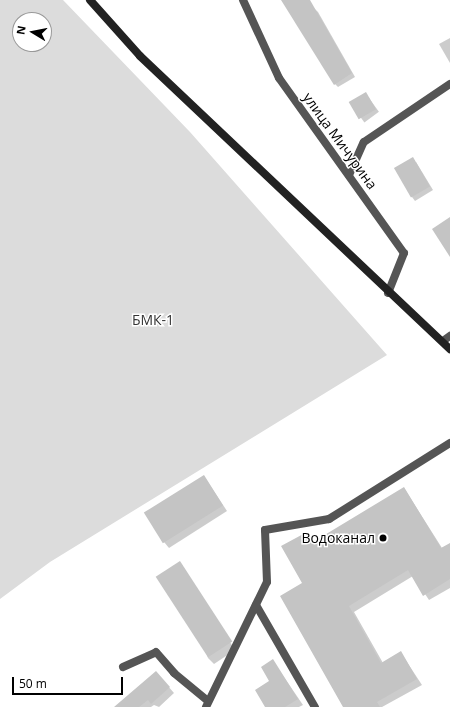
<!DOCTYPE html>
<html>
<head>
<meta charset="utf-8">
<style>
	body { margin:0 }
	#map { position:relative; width:450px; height:707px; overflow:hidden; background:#fff; font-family:"Open Sans",sans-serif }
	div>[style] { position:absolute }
	.green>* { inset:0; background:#dcdcdc }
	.shadow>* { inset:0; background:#0003; transform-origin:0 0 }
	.building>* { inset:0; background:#c4c4c4; transform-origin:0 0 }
	.lane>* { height:8px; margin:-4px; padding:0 4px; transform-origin:4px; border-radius:4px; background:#555 }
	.street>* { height:8px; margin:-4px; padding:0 4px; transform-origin:4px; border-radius:4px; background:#555 }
	.secondary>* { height:8px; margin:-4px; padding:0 4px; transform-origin:4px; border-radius:4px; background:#222 }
	.dots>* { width:11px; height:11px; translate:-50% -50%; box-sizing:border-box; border:2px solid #fff; border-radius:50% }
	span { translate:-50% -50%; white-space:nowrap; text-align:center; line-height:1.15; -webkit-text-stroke:3px #fff; paint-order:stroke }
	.street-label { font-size:14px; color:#000 }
	.park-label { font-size:14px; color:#333 }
	.poi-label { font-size:14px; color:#000 }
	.right { translate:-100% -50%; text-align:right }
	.north { position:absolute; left:12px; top:12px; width:40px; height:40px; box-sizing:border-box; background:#fff; border:1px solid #999; border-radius:50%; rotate:280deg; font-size:11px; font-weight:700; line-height:16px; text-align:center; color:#000 }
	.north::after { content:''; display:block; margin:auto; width:14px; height:18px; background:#000; clip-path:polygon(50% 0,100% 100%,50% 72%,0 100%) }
	.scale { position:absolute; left:12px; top:677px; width:111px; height:18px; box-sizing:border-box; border:2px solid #000; border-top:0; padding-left:5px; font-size:12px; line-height:14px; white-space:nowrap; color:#000; -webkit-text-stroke:3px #fff; paint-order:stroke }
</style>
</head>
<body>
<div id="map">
	<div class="green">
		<i style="clip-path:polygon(evenodd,0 0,63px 0,190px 132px,387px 355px,50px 562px,0 599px,0 0,20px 20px,44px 20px,44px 44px,20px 44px,20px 20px)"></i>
	</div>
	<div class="shadow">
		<i style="clip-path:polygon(283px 0,305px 0,318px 12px,355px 77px,338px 87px,335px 84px)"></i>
		<i style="clip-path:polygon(450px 38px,450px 63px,439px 44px)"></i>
		<i style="left:366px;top:94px;width:22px;height:18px;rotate:54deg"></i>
		<i style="clip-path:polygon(416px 162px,433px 190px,415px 201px,412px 197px)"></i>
		<i style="clip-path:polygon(204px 476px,227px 511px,169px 548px,164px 542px)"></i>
		<i style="clip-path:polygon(404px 488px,442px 548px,450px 544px,450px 588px,429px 600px,413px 576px,354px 612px,383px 663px,401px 653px,422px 685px,382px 707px,344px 707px,303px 584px,307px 533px,315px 542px)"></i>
		<i style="clip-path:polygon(180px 562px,235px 650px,214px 664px,208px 658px)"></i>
		<i style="clip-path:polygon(273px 661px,303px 705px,299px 707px,266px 707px)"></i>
		<i style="clip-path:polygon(161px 678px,174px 693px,159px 707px,154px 705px,151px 707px,120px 707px)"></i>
	</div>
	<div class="building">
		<i style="clip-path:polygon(281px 0,310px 0,352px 73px,334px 85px)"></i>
		<i style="left:366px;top:92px;width:20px;height:20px;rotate:60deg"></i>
		<i style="left:413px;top:157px;width:34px;height:22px;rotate:60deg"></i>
		<i style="clip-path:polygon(450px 217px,450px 257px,432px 229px)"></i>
		<i style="left:204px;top:475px;width:36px;height:71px;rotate:58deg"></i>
		<i style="clip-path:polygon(404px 487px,441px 548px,450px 543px,450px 579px,423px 596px,408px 570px,349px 606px,381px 663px,401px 651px,417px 679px,377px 702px,380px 707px,343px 707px,280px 596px,302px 583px,281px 546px,307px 532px,313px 542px)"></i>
		<i style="left:180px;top:561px;width:96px;height:29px;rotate:57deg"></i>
		<i style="clip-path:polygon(273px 659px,298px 699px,285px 707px,265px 707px,255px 690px,269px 681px,261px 667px)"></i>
		<i style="clip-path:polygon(156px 671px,170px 687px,151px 704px,148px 700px,139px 707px,114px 707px)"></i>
	</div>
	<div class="lane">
		<i style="left:256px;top:605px;width:118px;rotate:60deg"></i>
		<i style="left:123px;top:667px;width:36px;rotate:-24deg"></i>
		<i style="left:156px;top:652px;width:28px;rotate:49deg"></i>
		<i style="left:174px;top:673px;width:44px;rotate:39.5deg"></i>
		<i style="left:206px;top:707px;width:139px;rotate:-64deg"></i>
		<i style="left:267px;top:582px;width:52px;rotate:-92.2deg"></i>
		<i style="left:265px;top:530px;width:65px;rotate:-9.8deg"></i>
		<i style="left:329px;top:519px;width:143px;rotate:-32.1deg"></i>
	</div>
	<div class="street">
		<i style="left:243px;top:0;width:86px;rotate:65.2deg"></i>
		<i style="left:279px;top:78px;width:215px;rotate:54.5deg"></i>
		<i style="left:404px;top:253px;width:43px;rotate:111.8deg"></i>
		<i style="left:349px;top:175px;width:36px;rotate:-66deg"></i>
		<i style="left:364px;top:142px;width:104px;rotate:-34deg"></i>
		<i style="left:443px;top:341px;width:9px;rotate:-36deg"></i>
	</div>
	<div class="secondary">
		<i style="left:90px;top:0;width:75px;rotate:48.2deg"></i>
		<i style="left:140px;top:56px;width:427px;rotate:43.4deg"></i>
	</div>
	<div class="dots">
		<i style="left:383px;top:538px;background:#000"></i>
	</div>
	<div class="street-label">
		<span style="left:340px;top:141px;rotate:54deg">улица Мичурина</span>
	</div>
	<div class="park-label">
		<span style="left:153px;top:320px">БМК-1</span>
	</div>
	<div class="poi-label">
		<span class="right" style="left:375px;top:538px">Водоканал</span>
	</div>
	<div class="north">N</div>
	<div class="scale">50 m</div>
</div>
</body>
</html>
